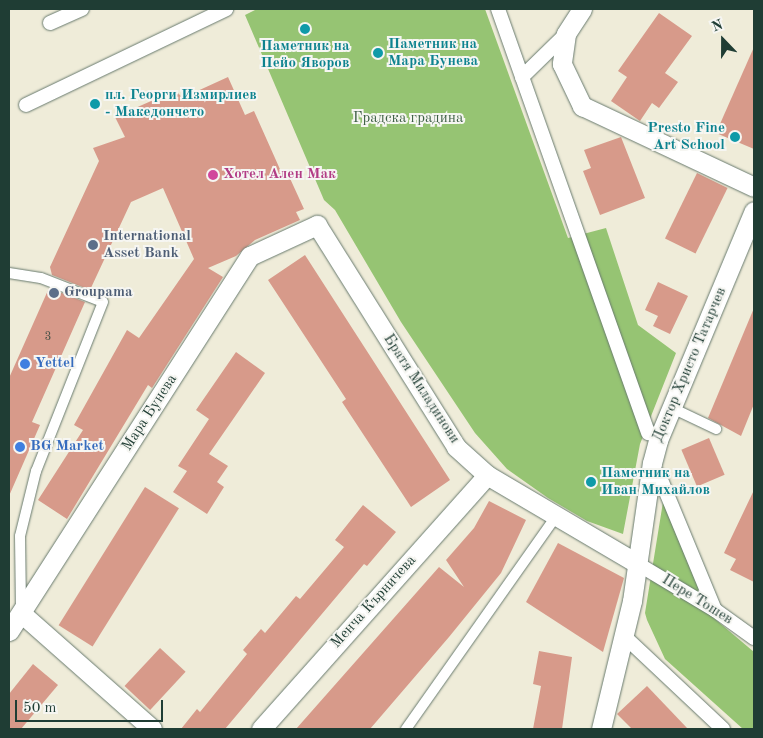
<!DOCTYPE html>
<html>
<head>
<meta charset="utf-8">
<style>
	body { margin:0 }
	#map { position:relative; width:763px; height:738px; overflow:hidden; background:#efecd9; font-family:"Old Standard TT",serif }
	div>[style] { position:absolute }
	.green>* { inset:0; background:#96c473 }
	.building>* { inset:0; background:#d79a8a; transform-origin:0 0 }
	.roads { filter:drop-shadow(0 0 1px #687a6e) drop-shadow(0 0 1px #687a6e) }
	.service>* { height:10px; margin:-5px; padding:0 5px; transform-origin:5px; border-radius:5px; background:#fff }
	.pedestrian>* { height:14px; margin:-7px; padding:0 7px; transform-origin:7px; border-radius:7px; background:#fff }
	.minor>* { height:19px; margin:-9.5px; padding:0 9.5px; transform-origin:9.5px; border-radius:9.5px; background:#fff }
	.dots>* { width:14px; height:14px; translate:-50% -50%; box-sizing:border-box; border:2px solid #f6f6f2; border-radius:50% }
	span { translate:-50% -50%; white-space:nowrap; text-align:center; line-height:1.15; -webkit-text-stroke:4px #f6f6f2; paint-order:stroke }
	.number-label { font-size:12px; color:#4d544a }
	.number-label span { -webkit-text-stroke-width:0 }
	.culture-label { font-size:15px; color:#0d838f; font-weight:700 }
	.left { translate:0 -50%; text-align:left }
	.right { translate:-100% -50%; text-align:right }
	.park-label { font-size:15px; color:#3d5f44 }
	.hotel-label { font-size:15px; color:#b23c85; font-weight:700 }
	.service-label { font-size:15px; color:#4e5e75; font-weight:700 }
	.shop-label { font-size:15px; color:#366cbe; font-weight:700 }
	.street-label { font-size:15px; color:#1f3d34 }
	.frame { position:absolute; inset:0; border:10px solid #1f3d34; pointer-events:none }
	.north { position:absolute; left:698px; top:15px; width:50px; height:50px; -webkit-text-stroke:4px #f6f6f2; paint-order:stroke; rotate:338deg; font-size:14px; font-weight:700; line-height:20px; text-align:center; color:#1f3d34 }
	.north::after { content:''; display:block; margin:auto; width:18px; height:22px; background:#1f3d34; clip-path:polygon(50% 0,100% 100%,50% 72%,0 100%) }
	.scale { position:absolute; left:15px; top:700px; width:148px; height:22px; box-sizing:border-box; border:2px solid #1f3d34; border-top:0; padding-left:6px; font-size:15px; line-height:18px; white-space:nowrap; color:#1f3d34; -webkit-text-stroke:4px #f6f6f2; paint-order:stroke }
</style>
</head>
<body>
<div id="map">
	<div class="green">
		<i style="clip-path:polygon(257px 9px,485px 9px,568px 238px,606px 228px,638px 325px,676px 353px,640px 444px,623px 534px,587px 521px,548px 498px,507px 469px,475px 433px,401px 322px,335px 210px,324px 200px,245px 15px)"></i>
		<i style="clip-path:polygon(663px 502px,709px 614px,754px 652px,754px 729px,743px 729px,665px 659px,647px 620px,645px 613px)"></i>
	</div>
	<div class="building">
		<i style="clip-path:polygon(659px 13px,692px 36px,665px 73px,678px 82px,659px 108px,652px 103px,640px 121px,611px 101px,627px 77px,618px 71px)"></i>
		<i style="clip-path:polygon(754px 47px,754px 149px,716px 133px)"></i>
		<i style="clip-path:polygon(228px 77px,245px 115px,254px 111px,283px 176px,288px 174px,304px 209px,296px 212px,300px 220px,255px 240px,236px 256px,208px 268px,223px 277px,152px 388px,148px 385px,67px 519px,38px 500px,83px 430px,74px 425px,127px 330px,139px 338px,194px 259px,163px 188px,131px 202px,90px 290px,52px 275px,50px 267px,99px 161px,93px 148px,125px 137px,115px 117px,176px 90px,182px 98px)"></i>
		<i style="clip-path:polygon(621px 137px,645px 198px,600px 215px,583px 171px,591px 168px,584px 150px)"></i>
		<i style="left:697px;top:173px;width:34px;height:73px;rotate:26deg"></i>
		<i style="clip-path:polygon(305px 255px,450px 480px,411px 507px,342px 402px,346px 399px,268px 280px)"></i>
		<i style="clip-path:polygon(658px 282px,688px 296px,670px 334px,653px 326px,658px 316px,645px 310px)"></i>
		<i style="clip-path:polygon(49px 288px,85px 302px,32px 422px,40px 425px,9px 496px,9px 378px)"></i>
		<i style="clip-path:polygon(754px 308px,754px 404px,741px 436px,708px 418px)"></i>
		<i style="clip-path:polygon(236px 352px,265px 373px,209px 454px,228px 466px,217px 482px,224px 487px,207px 514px,173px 492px,187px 471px,178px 466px,209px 419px,196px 410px)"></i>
		<i style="left:709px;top:438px;width:40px;height:30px;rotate:67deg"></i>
		<i style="left:145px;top:487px;width:40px;height:163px;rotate:32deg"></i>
		<i style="clip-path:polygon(754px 490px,754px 582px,730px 570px,736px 559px,724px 553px)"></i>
		<i style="clip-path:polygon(489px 501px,526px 520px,501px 573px,449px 637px,370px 729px,296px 729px,439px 567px,464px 587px,446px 560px,474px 528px)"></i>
		<i style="clip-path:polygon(363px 505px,396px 532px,367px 566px,364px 564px,225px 729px,181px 729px,197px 709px,200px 712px,247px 654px,243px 650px,261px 629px,265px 633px,296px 596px,300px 599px,344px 547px,335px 540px)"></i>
		<i style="clip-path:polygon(558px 543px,624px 578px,603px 652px,526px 602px)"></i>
		<i style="left:160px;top:648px;width:35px;height:52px;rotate:43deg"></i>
		<i style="clip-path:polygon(539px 651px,572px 657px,562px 729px,533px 729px,541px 686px,533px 684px)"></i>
		<i style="clip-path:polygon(33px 664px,58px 685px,21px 729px,9px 729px,9px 694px)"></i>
		<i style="clip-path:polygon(647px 686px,688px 729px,632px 729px,617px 714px)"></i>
	</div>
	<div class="roads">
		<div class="service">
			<i style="left:9px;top:273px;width:32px;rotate:9deg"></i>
			<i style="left:41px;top:278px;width:66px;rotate:21.2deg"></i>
			<i style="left:103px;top:302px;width:182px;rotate:111.6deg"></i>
			<i style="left:36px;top:471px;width:67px;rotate:103.8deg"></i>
			<i style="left:20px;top:536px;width:72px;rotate:89.2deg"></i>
			<i style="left:672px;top:408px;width:49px;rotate:25.5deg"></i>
			<i style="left:406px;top:729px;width:261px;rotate:-54.8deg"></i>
		</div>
		<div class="pedestrian">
			<i style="left:498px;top:9px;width:450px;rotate:70.5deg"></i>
			<i style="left:50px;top:23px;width:35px;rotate:-24deg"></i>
			<i style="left:522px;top:77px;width:62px;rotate:-44.3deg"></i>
			<i style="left:26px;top:105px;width:222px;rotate:-25.6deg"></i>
			<i style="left:659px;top:475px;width:146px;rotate:67.5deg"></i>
			<i style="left:638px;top:564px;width:90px;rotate:30.9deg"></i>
			<i style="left:715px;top:610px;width:48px;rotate:35.7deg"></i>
			<i style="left:624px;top:636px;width:136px;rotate:43.2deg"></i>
		</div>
		<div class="minor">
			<i style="left:582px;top:9px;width:30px;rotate:123deg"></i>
			<i style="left:566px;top:34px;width:30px;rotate:98deg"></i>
			<i style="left:562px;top:64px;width:47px;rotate:64.5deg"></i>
			<i style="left:582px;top:106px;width:190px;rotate:25.2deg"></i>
			<i style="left:21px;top:613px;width:175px;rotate:41.5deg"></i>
			<i style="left:9px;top:631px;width:446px;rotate:-57.3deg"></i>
			<i style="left:250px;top:256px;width:74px;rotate:-24.8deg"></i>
			<i style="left:317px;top:225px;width:262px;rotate:57.9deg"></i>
			<i style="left:456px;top:447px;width:42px;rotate:42.1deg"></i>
			<i style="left:487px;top:475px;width:175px;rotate:30.5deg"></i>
			<i style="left:261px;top:729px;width:340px;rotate:-48.3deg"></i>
			<i style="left:601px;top:729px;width:132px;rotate:-76.4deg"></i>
			<i style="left:632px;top:601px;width:139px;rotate:-81.8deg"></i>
			<i style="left:652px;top:463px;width:24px;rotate:-75deg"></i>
			<i style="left:658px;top:440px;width:248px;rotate:-67.3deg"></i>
		</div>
	</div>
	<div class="dots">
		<i style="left:305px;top:29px;background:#0f9aa8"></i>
		<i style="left:378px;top:53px;background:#0f9aa8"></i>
		<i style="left:95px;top:104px;background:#0f9aa8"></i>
		<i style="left:735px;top:137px;background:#0f9aa8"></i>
		<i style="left:213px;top:175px;background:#d1479c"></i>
		<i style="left:93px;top:245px;background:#5c6f8a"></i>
		<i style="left:54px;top:293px;background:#5c6f8a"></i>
		<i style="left:25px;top:364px;background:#3f7fe0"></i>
		<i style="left:20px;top:447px;background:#3f7fe0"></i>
		<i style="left:591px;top:482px;background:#0f9aa8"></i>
	</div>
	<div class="number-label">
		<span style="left:48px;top:338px">3</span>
	</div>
	<div class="culture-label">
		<span class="left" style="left:388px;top:53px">Паметник на<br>Мара Бунева</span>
		<span style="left:305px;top:55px">Паметник на<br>Пейо Яворов</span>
		<span class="left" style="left:105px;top:104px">пл. Георги Измирлиев<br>- Македончето</span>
		<span class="right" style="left:725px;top:137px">Presto Fine<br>Art School</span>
		<span class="left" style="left:601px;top:482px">Паметник на<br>Иван Михайлов</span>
	</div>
	<div class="park-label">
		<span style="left:408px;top:119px">Градска градина</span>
	</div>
	<div class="hotel-label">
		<span class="left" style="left:223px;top:175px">Хотел Ален Мак</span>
	</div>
	<div class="service-label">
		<span class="left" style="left:103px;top:245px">International<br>Asset Bank</span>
		<span class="left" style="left:64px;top:293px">Groupama</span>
	</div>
	<div class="shop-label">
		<span class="left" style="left:35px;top:364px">Yettel</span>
		<span class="left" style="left:30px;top:447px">BG Market</span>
	</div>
	<div class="street-label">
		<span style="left:690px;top:365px;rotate:-67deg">Доктор Христо Татарчев</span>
		<span style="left:421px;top:389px;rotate:57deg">Братя Миладинови</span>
		<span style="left:150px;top:413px;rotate:-57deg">Мара Бунева</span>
		<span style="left:697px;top:600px;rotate:32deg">Пере Тошев</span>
		<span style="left:374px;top:602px;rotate:-48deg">Менча Кърничева</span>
	</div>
	<div class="frame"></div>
	<div class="north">N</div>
	<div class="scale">50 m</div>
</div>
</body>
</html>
